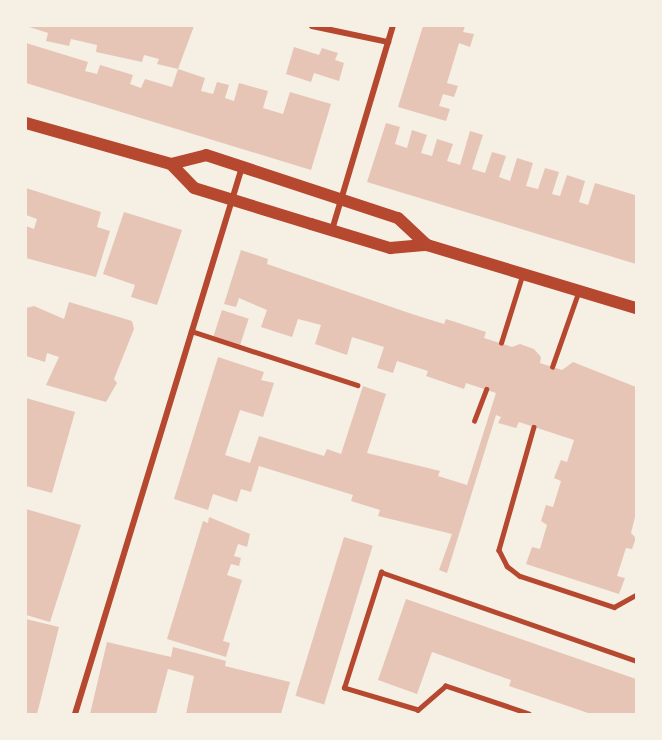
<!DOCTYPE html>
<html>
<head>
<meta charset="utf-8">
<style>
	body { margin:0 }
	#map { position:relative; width:662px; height:740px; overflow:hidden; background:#f6efe4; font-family:Raleway,sans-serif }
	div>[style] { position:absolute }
	.building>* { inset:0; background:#e6c5b7; transform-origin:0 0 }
	.service>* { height:4.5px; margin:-2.25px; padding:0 2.25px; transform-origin:2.25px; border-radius:2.25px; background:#b5482f }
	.minor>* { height:6px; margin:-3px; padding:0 3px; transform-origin:3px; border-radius:3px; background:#b5482f }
	.secondary>* { height:12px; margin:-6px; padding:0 6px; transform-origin:6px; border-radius:6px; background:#b5482f }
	span { translate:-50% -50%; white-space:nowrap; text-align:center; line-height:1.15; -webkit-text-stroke:4.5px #f6efe4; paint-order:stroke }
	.frame { position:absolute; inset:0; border:27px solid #f6efe4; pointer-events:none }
</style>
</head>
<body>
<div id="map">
	<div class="building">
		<i style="clip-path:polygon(26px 26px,194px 26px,178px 69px,157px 64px,159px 59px,144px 55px,142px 62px,96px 52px,97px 45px,71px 39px,69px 46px,46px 41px,48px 33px)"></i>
		<i style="clip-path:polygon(423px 26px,465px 26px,463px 32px,474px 34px,470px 47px,459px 43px,447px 83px,458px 86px,454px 97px,443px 94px,439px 106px,450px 109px,446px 121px,398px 107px)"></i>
		<i style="clip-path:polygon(26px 43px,88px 62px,85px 71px,97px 74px,100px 65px,133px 75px,130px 84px,141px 88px,145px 79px,172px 87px,178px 69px,205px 78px,201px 91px,213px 94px,217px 82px,229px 85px,225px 98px,234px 101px,239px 83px,268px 91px,263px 108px,283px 114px,290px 92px,331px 104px,311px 170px,26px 83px)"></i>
		<i style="clip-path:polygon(294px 47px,319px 55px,322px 48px,338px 53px,335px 60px,344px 63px,339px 81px,314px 73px,311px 82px,286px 74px)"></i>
		<i style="clip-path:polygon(386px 123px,400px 127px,395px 144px,407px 148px,412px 130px,427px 135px,421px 153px,432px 156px,437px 139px,453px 144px,447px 161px,460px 165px,470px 131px,483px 135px,472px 169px,485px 173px,492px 152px,506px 156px,499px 177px,510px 181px,517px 158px,533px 163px,526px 186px,538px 189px,545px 168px,559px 172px,552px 194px,560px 196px,567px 175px,585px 181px,579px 202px,588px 205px,595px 183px,635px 195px,636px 264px,367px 182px)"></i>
		<i style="clip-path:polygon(26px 188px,101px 212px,97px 227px,110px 231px,96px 277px,26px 258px,26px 226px,34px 229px,37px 219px,26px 215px)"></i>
		<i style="clip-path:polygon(124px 212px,182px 230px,157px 305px,131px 297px,135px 285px,103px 274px)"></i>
		<i style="clip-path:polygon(241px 250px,268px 259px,267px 264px,412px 314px,444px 324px,446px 319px,486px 332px,484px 338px,512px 347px,520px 344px,534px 349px,541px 357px,540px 363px,562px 370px,573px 362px,636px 387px,636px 513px,631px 533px,636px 538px,632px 549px,626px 548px,617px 576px,625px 578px,619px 594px,526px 564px,532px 547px,540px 549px,547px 525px,541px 521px,546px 505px,553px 507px,561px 481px,554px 478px,561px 460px,567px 462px,574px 440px,519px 422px,516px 428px,498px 423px,501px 417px,496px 415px,447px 573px,439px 570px,452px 534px,378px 516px,380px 510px,351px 501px,353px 495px,259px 466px,251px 492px,241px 489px,237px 502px,213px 494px,208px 510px,174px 499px,218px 357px,264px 372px,261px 380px,274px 383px,263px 417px,240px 410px,225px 455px,250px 463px,259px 436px,324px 456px,327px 449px,341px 454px,363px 386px,386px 394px,367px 453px,440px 471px,438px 476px,467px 485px,496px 393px,466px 383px,464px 389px,426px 376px,428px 371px,397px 361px,393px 373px,377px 368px,384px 347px,352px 337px,347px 355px,315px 344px,321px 325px,298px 319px,292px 337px,261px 327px,267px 310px,239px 298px,236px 307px,224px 304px)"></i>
		<i style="clip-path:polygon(69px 302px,132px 321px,134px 329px,114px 379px,117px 383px,106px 402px,46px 385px,59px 357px,47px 353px,45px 362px,26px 356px,26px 308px,34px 306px,64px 319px)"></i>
		<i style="left:222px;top:310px;width:28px;height:29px;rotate:18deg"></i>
		<i style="clip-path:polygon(26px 398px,75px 412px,52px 493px,26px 486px)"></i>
		<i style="clip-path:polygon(26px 509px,81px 525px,50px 622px,26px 615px)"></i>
		<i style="clip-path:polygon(209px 517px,250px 534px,247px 547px,238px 544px,234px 556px,241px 558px,239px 566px,231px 564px,227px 575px,242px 580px,223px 641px,230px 643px,226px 657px,167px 639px,203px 521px,208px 523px)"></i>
		<i style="left:344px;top:537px;width:30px;height:166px;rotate:17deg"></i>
		<i style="clip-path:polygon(406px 599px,636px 679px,636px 714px,591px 714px,509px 686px,511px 680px,432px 652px,417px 694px,378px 680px)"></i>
		<i style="clip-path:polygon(26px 619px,59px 627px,37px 714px,26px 714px)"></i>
		<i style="clip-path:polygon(107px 642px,171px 657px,173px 647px,226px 661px,225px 666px,290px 682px,281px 714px,186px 714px,194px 676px,168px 669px,156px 714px,90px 714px)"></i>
	</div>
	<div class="service">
		<i style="left:191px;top:331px;width:175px;rotate:18deg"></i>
		<i style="left:501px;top:343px;width:70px;rotate:-72.6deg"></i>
		<i style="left:552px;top:367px;width:78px;rotate:-70.6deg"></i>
		<i style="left:474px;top:421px;width:34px;rotate:-69deg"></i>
		<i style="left:534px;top:427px;width:128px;rotate:105.9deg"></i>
		<i style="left:499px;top:550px;width:18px;rotate:63deg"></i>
		<i style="left:507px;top:566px;width:16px;rotate:38deg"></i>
		<i style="left:520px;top:576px;width:99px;rotate:18.3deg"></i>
		<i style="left:614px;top:607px;width:25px;rotate:-29deg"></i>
		<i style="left:529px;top:714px;width:88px;rotate:-161.4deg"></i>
		<i style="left:446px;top:686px;width:37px;rotate:139deg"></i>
		<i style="left:418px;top:710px;width:77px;rotate:-163.4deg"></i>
		<i style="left:344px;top:688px;width:122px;rotate:-72.3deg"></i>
		<i style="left:381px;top:572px;width:270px;rotate:19.2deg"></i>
	</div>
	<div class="minor">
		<i style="left:312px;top:26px;width:78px;rotate:11.9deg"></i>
		<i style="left:332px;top:230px;width:213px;rotate:-73.4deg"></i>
		<i style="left:75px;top:714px;width:572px;rotate:-73.02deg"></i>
	</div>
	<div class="secondary">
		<i style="left:26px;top:123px;width:151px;rotate:15.8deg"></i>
		<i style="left:171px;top:164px;width:33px;rotate:46deg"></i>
		<i style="left:194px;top:188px;width:122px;rotate:17.1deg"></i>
		<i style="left:311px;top:224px;width:83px;rotate:16.9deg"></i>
		<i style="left:390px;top:248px;width:37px;rotate:-5deg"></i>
		<i style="left:427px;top:245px;width:218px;rotate:16.8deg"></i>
		<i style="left:171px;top:164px;width:36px;rotate:-14deg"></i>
		<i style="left:206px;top:155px;width:202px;rotate:18.2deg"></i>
		<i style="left:398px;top:218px;width:40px;rotate:43deg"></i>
	</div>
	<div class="frame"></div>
</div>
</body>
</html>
